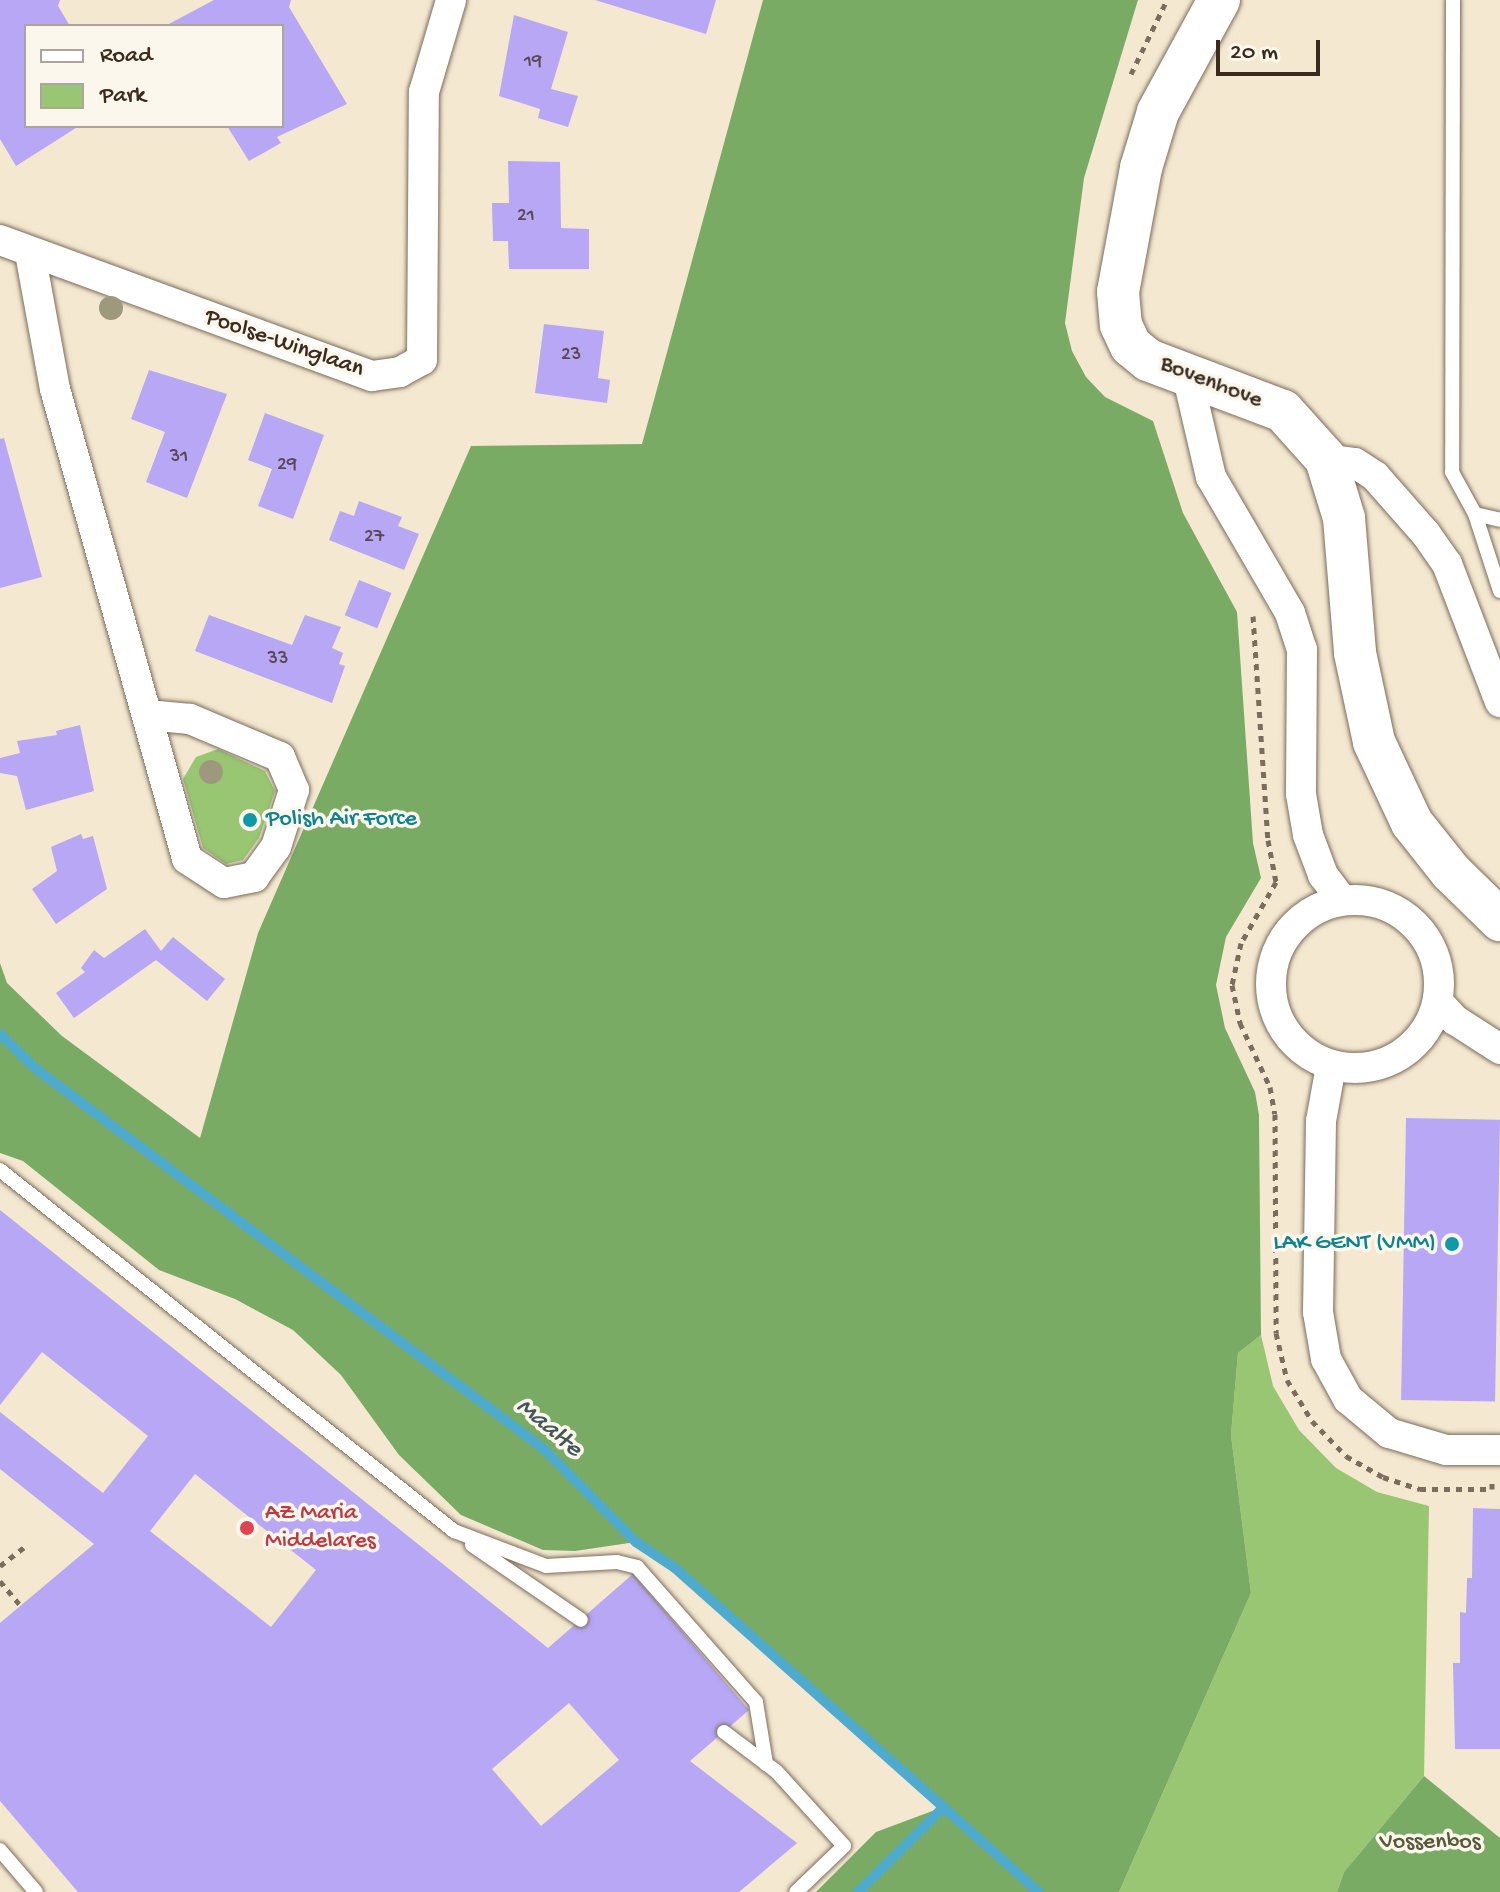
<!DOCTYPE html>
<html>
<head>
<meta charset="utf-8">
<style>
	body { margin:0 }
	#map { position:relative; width:1500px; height:1892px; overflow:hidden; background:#f4e8d0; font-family:"Gochi Hand",sans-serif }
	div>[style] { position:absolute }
	.green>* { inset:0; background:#99c673 }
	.forest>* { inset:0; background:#7aab65 }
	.stream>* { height:10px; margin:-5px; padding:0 5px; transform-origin:5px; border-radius:5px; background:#4fabce }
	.building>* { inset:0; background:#b7a7f4; transform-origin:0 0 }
	.path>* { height:5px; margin-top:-2.5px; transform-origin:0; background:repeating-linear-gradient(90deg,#7c6c5c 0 6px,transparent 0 12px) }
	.roads { filter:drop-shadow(0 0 2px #7c6c5c) drop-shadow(0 0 2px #7c6c5c) }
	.lane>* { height:14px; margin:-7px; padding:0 7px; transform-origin:7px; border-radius:7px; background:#fff }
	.street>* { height:30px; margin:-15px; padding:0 15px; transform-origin:15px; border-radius:15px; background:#fff }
	.street>.ring { margin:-15px; padding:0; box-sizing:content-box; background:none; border:30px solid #fff; border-radius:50% }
	.secondary>* { height:42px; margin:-21px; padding:0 21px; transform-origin:21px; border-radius:21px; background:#fff }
	.trees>* { width:24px; height:24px; margin:-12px; border-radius:50%; background:#9e997c }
	.dots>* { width:22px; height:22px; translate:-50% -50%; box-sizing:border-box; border:4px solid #fbf7ec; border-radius:50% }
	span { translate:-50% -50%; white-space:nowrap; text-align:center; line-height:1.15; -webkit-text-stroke:7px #fbf7ec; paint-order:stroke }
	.number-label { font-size:20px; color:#5a4954 }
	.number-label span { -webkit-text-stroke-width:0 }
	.street-label { font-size:24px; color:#3b2a1e }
	.culture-label { font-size:24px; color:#0d838f }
	.left { translate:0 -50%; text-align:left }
	.right { translate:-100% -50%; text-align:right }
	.health-label { font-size:24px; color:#be3a42 }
	.park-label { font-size:24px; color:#575938 }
	.water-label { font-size:26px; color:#42575c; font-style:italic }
	.legend { position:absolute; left:24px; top:24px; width:260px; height:104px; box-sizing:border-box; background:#fbf7ec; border:2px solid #aea59a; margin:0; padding:10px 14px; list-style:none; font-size:24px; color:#3b2a1e }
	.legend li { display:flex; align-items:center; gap:16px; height:40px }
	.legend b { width:40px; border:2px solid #aea59a }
	.scale { position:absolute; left:1216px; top:40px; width:104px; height:36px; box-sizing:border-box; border:4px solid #3b2a1e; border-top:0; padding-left:10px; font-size:24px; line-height:28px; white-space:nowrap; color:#3b2a1e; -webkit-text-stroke:6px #fbf7ec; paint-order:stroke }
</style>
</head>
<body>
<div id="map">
	<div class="green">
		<i style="clip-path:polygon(218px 749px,265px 771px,275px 791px,259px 838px,243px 860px,226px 864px,203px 848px,183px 779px,196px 757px)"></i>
		<i style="clip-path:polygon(1261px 1335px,1273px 1386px,1299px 1430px,1336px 1468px,1377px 1492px,1429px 1506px,1424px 1776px,1344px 1872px,1337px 1892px,1119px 1892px,1251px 1593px,1231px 1435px,1238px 1353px)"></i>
	</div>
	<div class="forest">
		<i style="clip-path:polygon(763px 0,1138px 0,1084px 178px,1065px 323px,1072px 351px,1086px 377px,1105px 397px,1153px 421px,1183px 513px,1237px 612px,1253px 843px,1261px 878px,1226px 937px,1216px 985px,1225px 1028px,1255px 1092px,1259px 1115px,1261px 1335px,1238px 1353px,1231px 1435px,1251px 1593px,1119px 1892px,816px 1892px,876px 1832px,943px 1807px,675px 1568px,636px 1542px,575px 1551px,543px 1550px,461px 1515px,399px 1455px,341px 1375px,293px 1330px,235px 1299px,159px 1270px,23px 1161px,0 1153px,0 963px,7px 983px,62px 1036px,200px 1138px,258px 933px,471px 446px,642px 444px)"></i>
		<i style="clip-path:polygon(1424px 1776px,1500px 1838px,1500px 1892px,1337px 1892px,1344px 1872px)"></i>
	</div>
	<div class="stream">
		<i style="left:0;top:1034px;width:49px;rotate:44.2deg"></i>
		<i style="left:35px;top:1068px;width:636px;rotate:36.82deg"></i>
		<i style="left:544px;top:1449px;width:131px;rotate:45.3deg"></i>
		<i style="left:636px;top:1542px;width:47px;rotate:33.7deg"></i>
		<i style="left:675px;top:1568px;width:487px;rotate:41.7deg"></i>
		<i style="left:858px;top:1892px;width:121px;rotate:-44.7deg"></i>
	</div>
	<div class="building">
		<i style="clip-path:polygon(0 0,60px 0,58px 6px,70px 26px,26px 26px,26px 126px,79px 126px,16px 166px,0 139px)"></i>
		<i style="clip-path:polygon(214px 0,291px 0,289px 7px,347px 104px,277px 137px,281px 143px,249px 161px,227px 126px,282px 126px,282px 26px,165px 26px)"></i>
		<i style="clip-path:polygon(595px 0,716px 0,706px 34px)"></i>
		<i style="clip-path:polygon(514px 15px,568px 32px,551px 89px,578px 96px,568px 127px,538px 118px,540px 109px,499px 96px)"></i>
		<i style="clip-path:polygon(508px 161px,560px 162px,561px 228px,589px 229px,589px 269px,509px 269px,508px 241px,493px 241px,492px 203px,509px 203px)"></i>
		<i style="clip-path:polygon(544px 324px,604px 331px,598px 378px,610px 380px,607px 403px,535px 393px)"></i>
		<i style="clip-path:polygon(149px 370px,227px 394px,187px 498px,146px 482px,165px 432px,131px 419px)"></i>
		<i style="clip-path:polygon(265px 413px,324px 435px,293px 519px,258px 506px,272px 469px,248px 460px)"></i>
		<i style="clip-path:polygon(4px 438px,42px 577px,0 588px,0 439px)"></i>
		<i style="clip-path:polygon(359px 501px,402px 517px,398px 526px,419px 534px,404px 570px,329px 540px,340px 511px,354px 516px)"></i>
		<i style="left:359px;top:580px;width:35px;height:38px;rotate:22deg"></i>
		<i style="clip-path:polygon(209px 615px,292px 645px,305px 615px,341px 627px,332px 648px,343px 653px,339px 664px,345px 666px,332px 703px,195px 651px)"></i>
		<i style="clip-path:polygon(80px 725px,94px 791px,26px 810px,17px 776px,0 773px,0 758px,20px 753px,17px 741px,57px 735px,56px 731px)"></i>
		<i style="clip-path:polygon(81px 834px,83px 839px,93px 836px,107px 889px,56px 924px,32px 889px,57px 871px,51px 847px)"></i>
		<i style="clip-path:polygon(145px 929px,161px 951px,173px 937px,225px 979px,207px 1001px,156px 960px,74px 1018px,56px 993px,85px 972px,81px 968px,94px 950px,104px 958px)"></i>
		<i style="left:1406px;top:1118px;width:94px;height:282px;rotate:1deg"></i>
		<i style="clip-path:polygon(evenodd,0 1210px,548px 1648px,633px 1574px,749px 1710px,690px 1761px,797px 1843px,739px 1892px,78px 1892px,0 1801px,0 1623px,94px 1544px,0 1469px,0 1412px,103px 1493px,148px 1436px,42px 1352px,0 1405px,0 1210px,195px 1474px,316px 1570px,271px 1627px,150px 1531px,195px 1474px,0 1210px,569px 1703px,619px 1760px,541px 1826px,492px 1769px,569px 1703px)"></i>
		<i style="clip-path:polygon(1473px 1508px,1500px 1509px,1500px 1749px,1455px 1749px,1453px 1663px,1460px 1663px,1460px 1612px,1466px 1613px,1467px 1578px,1472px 1578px)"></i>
	</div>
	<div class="path">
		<i style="left:1131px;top:74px;width:82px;rotate:-64.1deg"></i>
		<i style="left:1253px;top:616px;width:225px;rotate:86.2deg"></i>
		<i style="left:1268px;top:840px;width:43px;rotate:79.2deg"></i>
		<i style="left:1276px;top:882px;width:70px;rotate:119.8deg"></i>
		<i style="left:1241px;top:943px;width:43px;rotate:102.1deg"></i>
		<i style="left:1232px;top:985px;width:39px;rotate:78deg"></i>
		<i style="left:1240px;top:1023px;width:71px;rotate:64.9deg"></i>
		<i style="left:1270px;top:1087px;width:27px;rotate:80deg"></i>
		<i style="left:1275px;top:1114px;width:219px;rotate:89.7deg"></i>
		<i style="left:1276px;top:1333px;width:48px;rotate:76.8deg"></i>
		<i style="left:1287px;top:1380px;width:48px;rotate:58.6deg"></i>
		<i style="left:1312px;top:1421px;width:49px;rotate:45.8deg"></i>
		<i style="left:1346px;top:1456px;width:43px;rotate:29.6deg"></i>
		<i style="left:1383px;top:1477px;width:39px;rotate:18deg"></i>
		<i style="left:1420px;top:1489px;width:72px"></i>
		<i style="left:1492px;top:1489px;width:6px;rotate:-90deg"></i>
		<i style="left:0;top:1566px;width:31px;rotate:-38deg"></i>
		<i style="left:0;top:1581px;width:31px;rotate:50deg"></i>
	</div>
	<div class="roads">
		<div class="lane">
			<i style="left:1453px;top:0;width:472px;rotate:90.1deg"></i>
			<i style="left:1452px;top:472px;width:48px;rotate:61.3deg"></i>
			<i style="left:1475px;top:514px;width:26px;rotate:13deg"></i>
			<i style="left:1475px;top:514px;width:81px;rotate:72deg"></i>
			<i style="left:0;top:1170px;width:580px;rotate:38.49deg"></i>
			<i style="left:454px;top:1531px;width:98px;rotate:20.8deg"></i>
			<i style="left:546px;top:1566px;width:71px;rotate:-3.2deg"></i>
			<i style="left:617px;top:1562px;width:21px;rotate:14deg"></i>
			<i style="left:637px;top:1567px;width:180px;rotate:48.6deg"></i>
			<i style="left:756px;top:1702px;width:63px;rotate:80.8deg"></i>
			<i style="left:472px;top:1545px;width:132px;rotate:34.5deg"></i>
			<i style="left:724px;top:1732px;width:65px;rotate:36.9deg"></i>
			<i style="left:776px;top:1771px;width:101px;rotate:47.8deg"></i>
			<i style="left:844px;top:1846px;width:66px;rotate:136.2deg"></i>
			<i style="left:0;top:1850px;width:55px;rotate:49.4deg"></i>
		</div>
		<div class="street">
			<i style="left:0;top:240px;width:396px;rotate:20.1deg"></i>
			<i style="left:372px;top:376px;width:28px;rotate:-8deg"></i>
			<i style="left:400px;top:372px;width:25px;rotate:-29deg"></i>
			<i style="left:422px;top:360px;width:268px;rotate:-89.6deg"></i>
			<i style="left:424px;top:92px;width:96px;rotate:-73.6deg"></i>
			<i style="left:30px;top:253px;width:138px;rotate:79.6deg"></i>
			<i style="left:55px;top:389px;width:488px;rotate:74.3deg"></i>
			<i style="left:187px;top:859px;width:44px;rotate:33deg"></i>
			<i style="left:224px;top:883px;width:31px;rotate:-11deg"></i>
			<i style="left:254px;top:877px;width:37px;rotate:-54deg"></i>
			<i style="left:276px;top:847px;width:60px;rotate:-72.5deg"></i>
			<i style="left:294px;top:790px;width:36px;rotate:-113deg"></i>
			<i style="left:280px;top:757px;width:98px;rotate:-157.1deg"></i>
			<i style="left:190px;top:719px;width:43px;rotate:-174.7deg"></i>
			<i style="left:1187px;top:374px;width:106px;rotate:76.9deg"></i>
			<i style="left:1211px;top:477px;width:157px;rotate:59.8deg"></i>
			<i style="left:1290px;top:613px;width:38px;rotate:72deg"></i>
			<i style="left:1302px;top:649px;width:145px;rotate:90.4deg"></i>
			<i style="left:1301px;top:794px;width:42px;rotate:80.3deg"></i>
			<i style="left:1308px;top:835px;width:43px;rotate:69.4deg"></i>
			<i style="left:1323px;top:875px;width:31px;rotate:53deg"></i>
			<i style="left:1326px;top:459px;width:29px;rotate:8deg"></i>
			<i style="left:1355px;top:463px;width:24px;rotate:33deg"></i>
			<i style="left:1375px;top:476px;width:77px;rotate:48.7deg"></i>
			<i style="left:1426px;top:534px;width:37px;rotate:55deg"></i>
			<i style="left:1447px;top:564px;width:148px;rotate:69deg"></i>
			<i class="ring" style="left:1271px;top:900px;width:138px;height:138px"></i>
			<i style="left:1438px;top:1002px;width:25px;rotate:47deg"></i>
			<i style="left:1455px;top:1020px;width:54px;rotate:32.8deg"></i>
			<i style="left:1331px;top:1066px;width:56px;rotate:100.3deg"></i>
			<i style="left:1321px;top:1121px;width:191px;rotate:90.9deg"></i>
			<i style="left:1318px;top:1312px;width:48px;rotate:80.3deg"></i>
			<i style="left:1326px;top:1359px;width:46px;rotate:61.2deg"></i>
			<i style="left:1348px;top:1399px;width:53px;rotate:39.7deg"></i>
			<i style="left:1389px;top:1433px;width:59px;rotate:16.6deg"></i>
			<i style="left:1446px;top:1450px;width:54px"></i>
		</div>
		<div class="secondary">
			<i style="left:1219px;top:0;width:128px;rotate:118.6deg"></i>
			<i style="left:1158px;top:112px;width:59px;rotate:106.9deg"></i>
			<i style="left:1141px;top:168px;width:126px;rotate:100.5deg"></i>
			<i style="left:1118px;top:292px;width:33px;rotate:85deg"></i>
			<i style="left:1121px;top:325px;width:23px;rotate:65deg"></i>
			<i style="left:1131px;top:346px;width:22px;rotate:39deg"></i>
			<i style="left:1148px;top:360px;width:144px;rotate:20.7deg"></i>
			<i style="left:1283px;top:411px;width:64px;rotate:48.1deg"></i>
			<i style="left:1326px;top:459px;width:62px;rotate:73deg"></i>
			<i style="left:1344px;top:518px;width:135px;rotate:85.3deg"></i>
			<i style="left:1355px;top:653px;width:91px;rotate:77.9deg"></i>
			<i style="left:1374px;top:742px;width:89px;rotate:64.9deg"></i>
			<i style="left:1412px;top:823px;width:63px;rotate:51.5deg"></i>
			<i style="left:1451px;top:872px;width:69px;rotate:44.4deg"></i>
		</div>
	</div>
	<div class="trees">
		<i style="left:111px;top:308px"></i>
		<i style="left:211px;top:772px"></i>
	</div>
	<div class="dots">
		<i style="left:250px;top:820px;background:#0f9aa8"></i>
		<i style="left:1452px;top:1244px;background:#0f9aa8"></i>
		<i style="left:247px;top:1528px;background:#e0444e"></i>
	</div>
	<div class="number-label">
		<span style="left:533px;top:62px">19</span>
		<span style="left:526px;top:216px">21</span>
		<span style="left:571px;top:355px">23</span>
		<span style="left:179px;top:457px">31</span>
		<span style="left:287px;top:465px">29</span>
		<span style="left:374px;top:537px">27</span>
		<span style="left:278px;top:659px">33</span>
	</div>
	<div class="street-label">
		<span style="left:284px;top:344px;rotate:19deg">Poolse-Winglaan</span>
		<span style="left:1211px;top:383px;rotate:21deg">Bovenhove</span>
	</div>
	<div class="culture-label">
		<span class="left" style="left:266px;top:820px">Polish Air Force</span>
		<span class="right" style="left:1436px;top:1244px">LAK GENT (VMM)</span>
	</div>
	<div class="health-label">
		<span class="left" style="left:265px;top:1528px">AZ Maria<br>Middelares</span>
	</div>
	<div class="park-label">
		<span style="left:1430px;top:1843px">Vossenbos</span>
	</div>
	<div class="water-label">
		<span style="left:548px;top:1429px;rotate:40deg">Maalte</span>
	</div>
	<ul class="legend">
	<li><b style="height:10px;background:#fff"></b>Road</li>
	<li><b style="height:22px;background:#99c673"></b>Park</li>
	</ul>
	<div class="scale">20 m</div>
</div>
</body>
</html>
